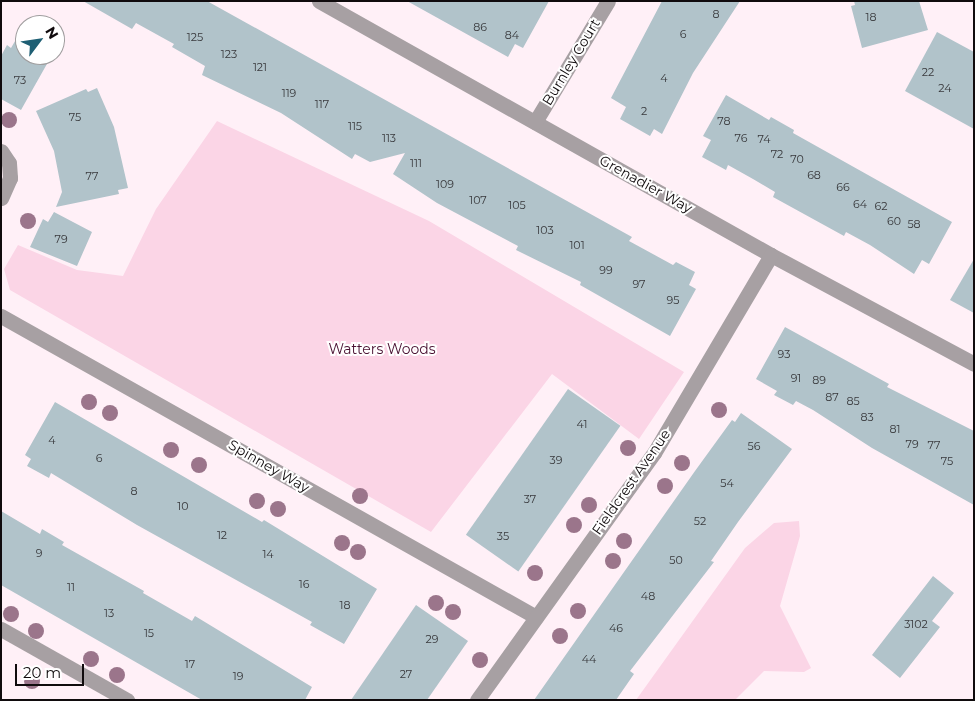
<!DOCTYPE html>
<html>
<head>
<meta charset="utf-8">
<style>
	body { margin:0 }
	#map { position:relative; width:975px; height:701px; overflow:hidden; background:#fff0f7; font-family:Montserrat,sans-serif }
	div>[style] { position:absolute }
	.green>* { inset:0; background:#fbd5e6 }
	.building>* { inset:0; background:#b1c3ca; transform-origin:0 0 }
	.minor>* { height:15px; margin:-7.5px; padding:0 7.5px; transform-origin:7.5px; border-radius:7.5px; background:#a7a0a3 }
	.trees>* { width:16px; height:16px; margin:-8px; border-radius:50%; background:#9b758b }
	span { translate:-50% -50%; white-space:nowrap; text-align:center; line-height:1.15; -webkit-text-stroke:4px #fff; paint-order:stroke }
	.number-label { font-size:11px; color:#38393c }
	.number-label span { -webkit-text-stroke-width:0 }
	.street-label { font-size:14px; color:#100b0d }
	.park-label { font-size:14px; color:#491132 }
	.frame { position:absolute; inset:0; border:2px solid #100b0d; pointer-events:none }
	.north { position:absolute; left:15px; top:15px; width:50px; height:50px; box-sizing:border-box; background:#fff; border:1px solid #9f9d9e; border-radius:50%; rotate:59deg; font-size:14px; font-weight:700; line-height:20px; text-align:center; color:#100b0d }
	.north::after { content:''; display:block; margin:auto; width:18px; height:22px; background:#1e5f74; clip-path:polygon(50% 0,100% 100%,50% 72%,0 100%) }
	.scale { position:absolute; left:15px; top:664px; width:69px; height:22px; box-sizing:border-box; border:2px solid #100b0d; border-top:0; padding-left:6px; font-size:15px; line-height:18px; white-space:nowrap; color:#100b0d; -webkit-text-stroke:4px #fff; paint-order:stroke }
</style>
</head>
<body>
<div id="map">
	<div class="green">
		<i style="clip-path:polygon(217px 121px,429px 221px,684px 372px,639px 439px,552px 374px,431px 532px,10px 290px,4px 269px,18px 245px,77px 270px,123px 276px,156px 209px)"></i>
		<i style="clip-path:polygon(799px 521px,800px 536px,780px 606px,811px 668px,804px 672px,764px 671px,735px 700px,636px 700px,745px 548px,774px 523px)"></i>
	</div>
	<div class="building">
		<i style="clip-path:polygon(83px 1px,207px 1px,632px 237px,629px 241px,673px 265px,676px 262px,695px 272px,689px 285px,696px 289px,670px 336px,580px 285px,581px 282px,516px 250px,518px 246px,437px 203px,393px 174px,405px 153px,370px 162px,355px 154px,352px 159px,281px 113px,202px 75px,205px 66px,172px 47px,174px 44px,136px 23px,132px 29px)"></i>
		<i style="clip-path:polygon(407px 1px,549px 1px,523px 48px,515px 44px,508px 57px)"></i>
		<i style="clip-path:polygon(662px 1px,740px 1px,693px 73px,662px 134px,654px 129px,650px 136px,620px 119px,626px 107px,611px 98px)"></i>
		<i style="clip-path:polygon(854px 1px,919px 1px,928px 30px,862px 48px,851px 6px,855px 5px)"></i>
		<i style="clip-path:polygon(25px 24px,25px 55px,52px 55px,21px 110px,1px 99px,1px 56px,7px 45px,11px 48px)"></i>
		<i style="clip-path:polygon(937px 32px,974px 52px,974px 129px,905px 91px)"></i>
		<i style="clip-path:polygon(97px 88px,114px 127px,128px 188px,118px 190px,119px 194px,56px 207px,62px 192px,54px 151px,36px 111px,86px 89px,88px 92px)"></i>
		<i style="clip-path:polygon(726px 95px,769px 120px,771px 117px,794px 130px,793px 133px,952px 222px,929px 264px,922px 260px,914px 274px,870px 245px,846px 232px,844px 236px,773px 197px,775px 192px,753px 179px,728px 165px,726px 170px,702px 157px,711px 140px,703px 136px)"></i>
		<i style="clip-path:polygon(54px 212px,92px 232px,77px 266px,30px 247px,43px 219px,48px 222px)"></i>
		<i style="clip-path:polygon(974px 259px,974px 313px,950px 300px)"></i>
		<i style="clip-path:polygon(785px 327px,889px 384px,887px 387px,974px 431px,974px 505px,872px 448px,813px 410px,796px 401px,793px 405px,774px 395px,777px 391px,756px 379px)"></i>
		<i style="left:568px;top:389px;width:64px;height:178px;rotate:35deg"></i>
		<i style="clip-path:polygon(55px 402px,262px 522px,264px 520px,377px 589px,344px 644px,310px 625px,312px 622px,137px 525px,51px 473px,49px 478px,27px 466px,31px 459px,25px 455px)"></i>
		<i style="clip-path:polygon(741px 413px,792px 449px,738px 522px,711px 561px,714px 562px,630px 671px,634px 674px,616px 700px,534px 700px,695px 471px,732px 420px,735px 422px)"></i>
		<i style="clip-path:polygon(1px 511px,40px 534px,42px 529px,64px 542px,62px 545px,144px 591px,143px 593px,192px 621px,195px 616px,312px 687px,305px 700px,202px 700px,1px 585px)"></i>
		<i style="clip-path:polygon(933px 576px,954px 593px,932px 621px,940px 627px,900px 678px,872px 655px)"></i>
		<i style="clip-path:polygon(416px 605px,468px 641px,427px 700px,351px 700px)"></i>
	</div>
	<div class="minor">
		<i style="left:319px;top:1px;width:518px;rotate:29.33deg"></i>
		<i style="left:771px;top:255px;width:230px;rotate:28.2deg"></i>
		<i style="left:535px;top:122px;width:141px;rotate:-58.9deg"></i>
		<i style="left:1px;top:151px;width:14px;rotate:56deg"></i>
		<i style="left:9px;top:163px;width:15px;rotate:86deg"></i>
		<i style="left:10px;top:178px;width:22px;rotate:114deg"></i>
		<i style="left:1px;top:316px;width:614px;rotate:29.36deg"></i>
		<i style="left:1px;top:629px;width:145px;rotate:29.4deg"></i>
		<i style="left:477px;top:700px;width:304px;rotate:-54.4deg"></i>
		<i style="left:654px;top:453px;width:230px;rotate:-59.4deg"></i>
	</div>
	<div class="trees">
		<i style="left:9px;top:120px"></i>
		<i style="left:28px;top:221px"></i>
		<i style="left:89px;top:402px"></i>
		<i style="left:719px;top:410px"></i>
		<i style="left:110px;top:413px"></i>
		<i style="left:628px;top:448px"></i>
		<i style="left:171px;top:450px"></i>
		<i style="left:682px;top:463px"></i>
		<i style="left:199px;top:465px"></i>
		<i style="left:665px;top:486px"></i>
		<i style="left:360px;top:496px"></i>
		<i style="left:257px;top:501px"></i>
		<i style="left:589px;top:505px"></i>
		<i style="left:278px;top:509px"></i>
		<i style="left:574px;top:525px"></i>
		<i style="left:624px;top:541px"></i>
		<i style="left:342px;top:543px"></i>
		<i style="left:358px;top:552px"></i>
		<i style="left:613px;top:561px"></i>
		<i style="left:535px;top:573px"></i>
		<i style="left:436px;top:603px"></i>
		<i style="left:578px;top:611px"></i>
		<i style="left:453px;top:612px"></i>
		<i style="left:11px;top:614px"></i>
		<i style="left:36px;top:631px"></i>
		<i style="left:560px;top:636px"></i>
		<i style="left:91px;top:659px"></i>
		<i style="left:480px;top:660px"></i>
		<i style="left:117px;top:675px"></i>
		<i style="left:32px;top:681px"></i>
	</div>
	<div class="number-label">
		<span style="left:716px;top:14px">8</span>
		<span style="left:871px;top:17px">18</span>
		<span style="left:480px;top:27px">86</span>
		<span style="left:683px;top:34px">6</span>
		<span style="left:512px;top:35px">84</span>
		<span style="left:195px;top:37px">125</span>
		<span style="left:229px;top:54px">123</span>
		<span style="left:260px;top:67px">121</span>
		<span style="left:928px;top:72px">22</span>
		<span style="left:664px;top:78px">4</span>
		<span style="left:20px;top:80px">73</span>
		<span style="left:945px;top:88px">24</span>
		<span style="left:289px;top:93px">119</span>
		<span style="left:322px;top:104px">117</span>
		<span style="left:644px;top:111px">2</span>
		<span style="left:75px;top:117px">75</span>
		<span style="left:724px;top:121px">78</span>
		<span style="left:355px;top:126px">115</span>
		<span style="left:389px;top:138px">113</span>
		<span style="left:741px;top:138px">76</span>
		<span style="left:764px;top:139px">74</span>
		<span style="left:777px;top:154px">72</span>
		<span style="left:797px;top:159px">70</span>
		<span style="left:416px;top:163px">111</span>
		<span style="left:814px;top:175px">68</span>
		<span style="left:92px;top:176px">77</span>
		<span style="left:445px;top:184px">109</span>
		<span style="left:843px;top:187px">66</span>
		<span style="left:478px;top:200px">107</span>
		<span style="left:860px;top:204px">64</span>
		<span style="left:517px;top:205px">105</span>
		<span style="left:881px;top:206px">62</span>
		<span style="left:894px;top:221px">60</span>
		<span style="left:914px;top:224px">58</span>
		<span style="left:545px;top:230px">103</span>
		<span style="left:61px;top:239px">79</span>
		<span style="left:577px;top:245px">101</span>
		<span style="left:606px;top:270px">99</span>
		<span style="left:639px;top:284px">97</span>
		<span style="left:673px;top:300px">95</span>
		<span style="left:784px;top:354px">93</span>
		<span style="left:796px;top:378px">91</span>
		<span style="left:819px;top:380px">89</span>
		<span style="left:832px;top:397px">87</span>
		<span style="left:853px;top:401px">85</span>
		<span style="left:867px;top:417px">83</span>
		<span style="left:582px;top:424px">41</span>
		<span style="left:895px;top:429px">81</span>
		<span style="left:52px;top:440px">4</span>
		<span style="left:912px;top:444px">79</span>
		<span style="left:934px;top:445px">77</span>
		<span style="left:754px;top:446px">56</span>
		<span style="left:99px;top:458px">6</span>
		<span style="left:556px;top:460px">39</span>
		<span style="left:947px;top:461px">75</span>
		<span style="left:727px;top:483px">54</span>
		<span style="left:134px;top:491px">8</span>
		<span style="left:530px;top:499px">37</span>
		<span style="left:183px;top:506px">10</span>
		<span style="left:700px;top:521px">52</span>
		<span style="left:222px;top:535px">12</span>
		<span style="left:503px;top:536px">35</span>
		<span style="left:39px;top:553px">9</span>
		<span style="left:268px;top:554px">14</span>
		<span style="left:676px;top:560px">50</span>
		<span style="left:304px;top:584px">16</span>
		<span style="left:71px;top:587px">11</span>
		<span style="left:648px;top:596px">48</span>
		<span style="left:345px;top:605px">18</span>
		<span style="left:109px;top:613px">13</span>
		<span style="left:916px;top:624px">3102</span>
		<span style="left:616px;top:628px">46</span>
		<span style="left:149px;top:633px">15</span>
		<span style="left:432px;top:639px">29</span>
		<span style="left:589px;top:659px">44</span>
		<span style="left:190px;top:664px">17</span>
		<span style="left:406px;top:674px">27</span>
		<span style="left:238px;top:676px">19</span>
	</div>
	<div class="street-label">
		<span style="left:571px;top:62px;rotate:-59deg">Burnley Court</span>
		<span style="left:646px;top:184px;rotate:29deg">Grenadier Way</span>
		<span style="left:269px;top:466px;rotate:30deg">Spinney Way</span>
		<span style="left:631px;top:482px;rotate:-55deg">Fieldcrest Avenue</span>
	</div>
	<div class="park-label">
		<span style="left:382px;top:349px">Watters Woods</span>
	</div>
	<div class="frame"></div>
	<div class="north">N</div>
	<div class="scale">20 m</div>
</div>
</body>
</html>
